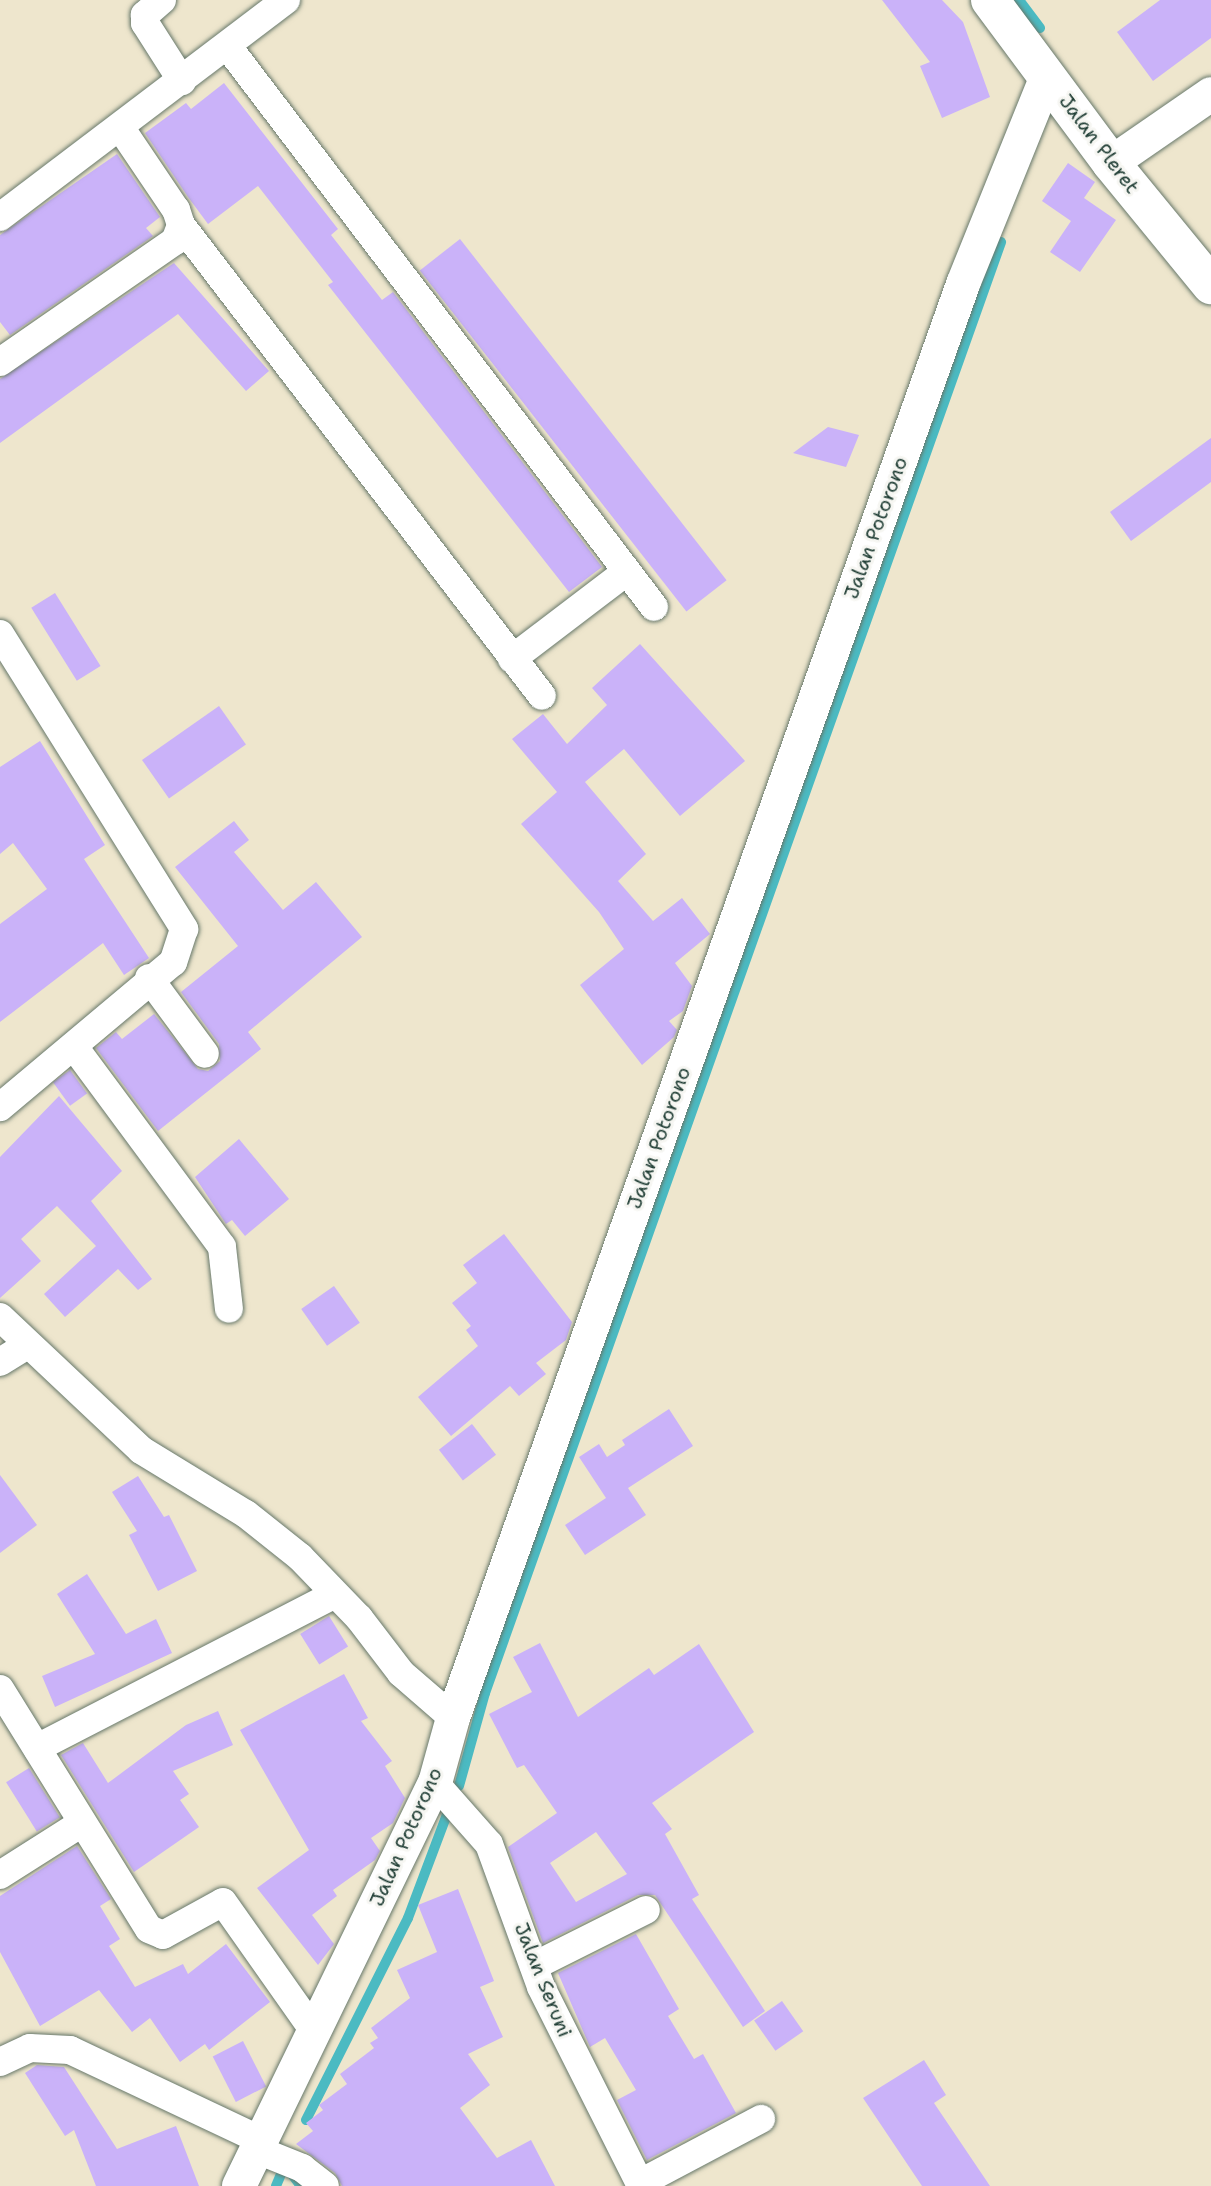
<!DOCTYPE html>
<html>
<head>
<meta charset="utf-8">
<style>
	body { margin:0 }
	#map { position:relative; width:1211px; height:2186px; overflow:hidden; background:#eee6cd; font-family:"Shantell Sans",sans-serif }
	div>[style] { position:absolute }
	.stream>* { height:10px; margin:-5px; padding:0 5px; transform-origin:5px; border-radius:5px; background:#4bbac2 }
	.building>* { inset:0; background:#cab2f9; transform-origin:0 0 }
	.roads { filter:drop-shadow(0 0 2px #67786a) drop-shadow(0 0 2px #67786a) }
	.minor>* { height:28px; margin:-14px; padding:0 14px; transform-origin:14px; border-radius:14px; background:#fff }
	.tertiary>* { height:34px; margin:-17px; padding:0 17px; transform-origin:17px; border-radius:17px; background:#fff }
	.secondary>* { height:38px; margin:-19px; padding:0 19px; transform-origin:19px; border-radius:19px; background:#fff }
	span { translate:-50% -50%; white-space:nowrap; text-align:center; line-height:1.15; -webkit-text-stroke:6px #f6f6f2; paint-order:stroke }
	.street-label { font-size:20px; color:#1f3d34 }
</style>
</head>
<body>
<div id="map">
	<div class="stream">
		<i style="left:1019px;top:0;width:35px;rotate:53deg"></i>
		<i style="left:459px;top:1786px;width:97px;rotate:-74.4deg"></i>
		<i style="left:485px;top:1693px;width:1540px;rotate:-70.42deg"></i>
		<i style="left:306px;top:2120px;width:226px;rotate:-63.2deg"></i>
		<i style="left:408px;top:1918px;width:116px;rotate:-69.4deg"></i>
		<i style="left:276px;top:2186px;width:23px;rotate:-67deg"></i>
		<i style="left:285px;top:2165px;width:26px;rotate:53deg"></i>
	</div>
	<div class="building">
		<i style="clip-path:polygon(882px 0,942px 0,963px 22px,990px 97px,942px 118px,920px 66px,930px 62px)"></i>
		<i style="clip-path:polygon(1160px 0,1211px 0,1211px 38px,1153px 81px,1117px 32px)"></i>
		<i style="clip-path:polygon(224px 83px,338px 229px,331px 235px,382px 300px,393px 292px,602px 567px,569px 592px,328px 285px,333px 282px,258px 186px,208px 224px,188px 197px,145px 133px,186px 103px,191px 109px)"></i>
		<i style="clip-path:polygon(117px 154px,160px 217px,146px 228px,153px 236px,10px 335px,0 322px,0 235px)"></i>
		<i style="clip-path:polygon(1068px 163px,1095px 182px,1084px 198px,1116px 220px,1080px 272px,1050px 252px,1071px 221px,1042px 201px)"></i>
		<i style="left:460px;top:239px;width:433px;height:51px;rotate:52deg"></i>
		<i style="clip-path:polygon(174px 263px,269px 371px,246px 391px,178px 314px,0 443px,0 379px)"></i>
		<i style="clip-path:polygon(828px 427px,859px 435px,846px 467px,793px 453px)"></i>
		<i style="clip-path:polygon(1211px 438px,1211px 482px,1131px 541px,1110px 512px)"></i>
		<i style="left:55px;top:593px;width:86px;height:28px;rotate:58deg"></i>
		<i style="clip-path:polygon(640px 644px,745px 761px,680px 816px,624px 749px,585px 782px,646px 854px,618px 881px,653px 921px,682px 898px,710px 934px,675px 963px,692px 986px,683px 1011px,669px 1021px,677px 1030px,674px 1037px,642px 1065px,580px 985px,624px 949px,599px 912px,521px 824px,557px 792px,512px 739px,543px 714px,567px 744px,607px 705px,592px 688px)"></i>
		<i style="left:219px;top:706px;width:47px;height:94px;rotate:55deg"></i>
		<i style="clip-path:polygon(40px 741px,105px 845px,84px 859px,149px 958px,124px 975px,103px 943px,0 1022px,0 924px,47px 889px,13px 843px,0 854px,0 767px)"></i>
		<i style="clip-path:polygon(234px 821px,249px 840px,234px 852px,283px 910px,316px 882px,362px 937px,248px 1032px,261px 1049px,158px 1131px,96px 1048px,116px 1032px,122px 1039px,154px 1014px,198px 1069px,208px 1071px,220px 1061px,219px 1044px,181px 992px,238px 946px,175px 867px)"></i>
		<i style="left:70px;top:1070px;width:29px;height:21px;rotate:54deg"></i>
		<i style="clip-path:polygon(59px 1096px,122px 1171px,91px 1201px,152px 1279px,138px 1290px,118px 1269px,65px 1317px,44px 1294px,96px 1246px,57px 1206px,21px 1239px,41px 1261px,0 1298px,0 1157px)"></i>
		<i style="clip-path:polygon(239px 1139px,289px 1199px,245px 1236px,232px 1220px,226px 1224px,195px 1177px)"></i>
		<i style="clip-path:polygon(504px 1234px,572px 1322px,566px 1340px,536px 1363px,546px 1374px,519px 1396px,510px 1386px,451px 1436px,418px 1397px,478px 1346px,466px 1330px,471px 1326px,452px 1303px,477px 1283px,463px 1265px)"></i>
		<i style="left:334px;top:1286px;width:45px;height:40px;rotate:55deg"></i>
		<i style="clip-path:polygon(669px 1409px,693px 1446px,628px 1488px,646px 1515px,585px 1555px,565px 1525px,606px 1498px,579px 1457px,599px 1444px,607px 1457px,625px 1445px,622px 1440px)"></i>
		<i style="left:472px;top:1424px;width:39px;height:42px;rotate:52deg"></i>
		<i style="clip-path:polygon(0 1475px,37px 1525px,0 1553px)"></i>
		<i style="clip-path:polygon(138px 1476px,164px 1517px,169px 1515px,197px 1571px,158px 1591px,129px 1535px,137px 1531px,112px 1492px)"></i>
		<i style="clip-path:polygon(87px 1574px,126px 1634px,156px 1619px,172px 1653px,55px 1707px,42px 1676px,95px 1654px,57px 1594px)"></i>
		<i style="left:329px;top:1616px;width:36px;height:34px;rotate:58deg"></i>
		<i style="clip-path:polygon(evenodd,540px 1643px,578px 1717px,649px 1668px,654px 1675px,699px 1644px,754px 1732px,652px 1803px,672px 1829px,665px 1834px,699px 1895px,692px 1899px,765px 2011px,743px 2027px,655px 1895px,638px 1895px,543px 1943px,508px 1847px,557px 1813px,524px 1765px,517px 1768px,489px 1714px,532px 1692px,513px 1657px,540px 1643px,596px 1832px,627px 1874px,576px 1902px,550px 1863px,596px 1832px)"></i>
		<i style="clip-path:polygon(344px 1674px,368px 1718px,361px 1721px,392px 1761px,385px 1766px,405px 1798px,393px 1823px,371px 1838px,380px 1851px,375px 1860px,333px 1890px,337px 1896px,312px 1915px,334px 1944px,318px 1965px,257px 1888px,309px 1850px,240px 1730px)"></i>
		<i style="clip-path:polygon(218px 1711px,233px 1745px,173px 1771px,189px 1794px,180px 1800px,199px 1827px,134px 1872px,61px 1755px,83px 1743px,108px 1783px,186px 1725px)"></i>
		<i style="left:29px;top:1768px;width:58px;height:27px;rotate:58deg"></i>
		<i style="clip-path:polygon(77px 1846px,111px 1899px,100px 1906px,120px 1939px,109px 1946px,135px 1987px,183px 1964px,188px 1974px,226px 1944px,270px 2002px,209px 2050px,205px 2044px,180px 2062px,150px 2018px,132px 2032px,99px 1990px,40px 2026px,0 1952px,0 1896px)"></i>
		<i style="clip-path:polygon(458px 1889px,494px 1981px,480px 1987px,503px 2037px,468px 2054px,490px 2085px,460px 2108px,497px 2158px,531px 2140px,555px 2186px,342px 2186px,335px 2173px,296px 2144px,313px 2131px,306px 2123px,323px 2110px,319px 2105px,347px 2084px,340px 2074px,374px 2048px,370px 2043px,378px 2038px,371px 2028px,410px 1998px,397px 1970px,437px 1952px,418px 1905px)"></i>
		<i style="clip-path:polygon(636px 1934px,679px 2009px,668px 2016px,694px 2059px,703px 2054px,736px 2113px,647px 2160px,617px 2100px,636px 2090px,605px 2038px,590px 2047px,558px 1973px)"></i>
		<i style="left:782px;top:2001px;width:37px;height:34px;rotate:55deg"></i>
		<i style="left:243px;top:2041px;width:51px;height:34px;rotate:63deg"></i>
		<i style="clip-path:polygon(924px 2060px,946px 2095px,934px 2103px,990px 2186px,922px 2186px,863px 2098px)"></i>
		<i style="clip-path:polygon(37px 2065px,64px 2067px,117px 2149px,176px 2126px,199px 2186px,96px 2186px,74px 2130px,65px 2136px,25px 2073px)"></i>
	</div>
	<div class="roads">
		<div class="minor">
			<i style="left:162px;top:0;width:23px;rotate:139deg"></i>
			<i style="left:145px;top:15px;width:8px;rotate:90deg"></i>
			<i style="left:145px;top:23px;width:69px;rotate:57.5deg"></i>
			<i style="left:229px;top:48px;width:702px;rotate:52.75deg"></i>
			<i style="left:0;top:217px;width:359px;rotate:-37.2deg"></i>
			<i style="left:181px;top:225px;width:593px;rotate:52.53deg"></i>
			<i style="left:0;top:362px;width:213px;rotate:-34.7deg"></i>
			<i style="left:175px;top:241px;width:17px;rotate:-69deg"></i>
			<i style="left:181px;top:225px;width:16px;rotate:-108deg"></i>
			<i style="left:176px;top:210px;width:100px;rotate:-124deg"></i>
			<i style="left:0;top:634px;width:348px;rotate:58deg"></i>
			<i style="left:184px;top:929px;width:35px;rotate:108deg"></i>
			<i style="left:173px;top:962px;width:226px;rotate:140deg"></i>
			<i style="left:512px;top:659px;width:142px;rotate:-37.3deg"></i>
			<i style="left:149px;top:978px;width:94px;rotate:53.6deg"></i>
			<i style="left:75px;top:1048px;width:247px;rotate:53.5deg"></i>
			<i style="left:222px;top:1247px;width:62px;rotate:83.6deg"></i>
			<i style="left:0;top:1317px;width:194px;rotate:43.3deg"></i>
			<i style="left:141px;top:1450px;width:123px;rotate:31.4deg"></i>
			<i style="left:246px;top:1514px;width:69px;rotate:38.5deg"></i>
			<i style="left:300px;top:1557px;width:85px;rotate:46deg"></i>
			<i style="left:359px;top:1618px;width:69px;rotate:52.6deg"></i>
			<i style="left:401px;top:1673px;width:69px;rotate:40.9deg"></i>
			<i style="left:0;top:1362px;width:32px;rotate:-32deg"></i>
			<i style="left:0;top:1689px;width:282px;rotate:58.2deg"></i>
			<i style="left:149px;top:1929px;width:15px;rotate:23deg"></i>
			<i style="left:163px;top:1935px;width:68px;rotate:-28.8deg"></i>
			<i style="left:223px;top:1902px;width:158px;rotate:54.8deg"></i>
			<i style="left:37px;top:1748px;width:333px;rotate:-27.3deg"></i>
			<i style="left:435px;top:1783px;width:81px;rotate:48.5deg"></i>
			<i style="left:489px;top:1844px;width:152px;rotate:70deg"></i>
			<i style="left:541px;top:1987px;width:223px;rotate:63.3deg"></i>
			<i style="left:0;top:1875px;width:97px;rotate:-32.4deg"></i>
			<i style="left:534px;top:1966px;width:125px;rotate:-26.6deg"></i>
			<i style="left:0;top:2062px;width:33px;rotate:-25deg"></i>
			<i style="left:30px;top:2048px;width:40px;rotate:2.9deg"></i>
			<i style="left:70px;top:2050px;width:208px;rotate:25.3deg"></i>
			<i style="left:255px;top:2149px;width:51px;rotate:22deg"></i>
			<i style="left:302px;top:2168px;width:29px;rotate:38deg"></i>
			<i style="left:640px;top:2183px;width:137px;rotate:-27.9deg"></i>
		</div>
		<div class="tertiary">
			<i style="left:1111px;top:163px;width:121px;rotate:-34.6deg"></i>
			<i style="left:239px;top:2186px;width:448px;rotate:-64.1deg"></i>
			<i style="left:435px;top:1783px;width:67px;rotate:-74.5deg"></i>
			<i style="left:453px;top:1718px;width:1522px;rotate:-70.42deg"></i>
			<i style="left:963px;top:284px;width:224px;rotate:-68deg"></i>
		</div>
		<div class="secondary">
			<i style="left:990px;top:0;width:203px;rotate:53.4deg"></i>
			<i style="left:1111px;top:163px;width:158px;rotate:50.7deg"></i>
		</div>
	</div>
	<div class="street-label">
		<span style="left:1099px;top:144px;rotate:53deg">Jalan Pleret</span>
		<span style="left:876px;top:528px;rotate:-70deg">Jalan Potorono</span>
		<span style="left:659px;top:1138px;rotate:-70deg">Jalan Potorono</span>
		<span style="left:406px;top:1837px;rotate:-66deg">Jalan Potorono</span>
		<span style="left:543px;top:1980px;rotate:68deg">Jalan Seruni</span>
	</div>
</div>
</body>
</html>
